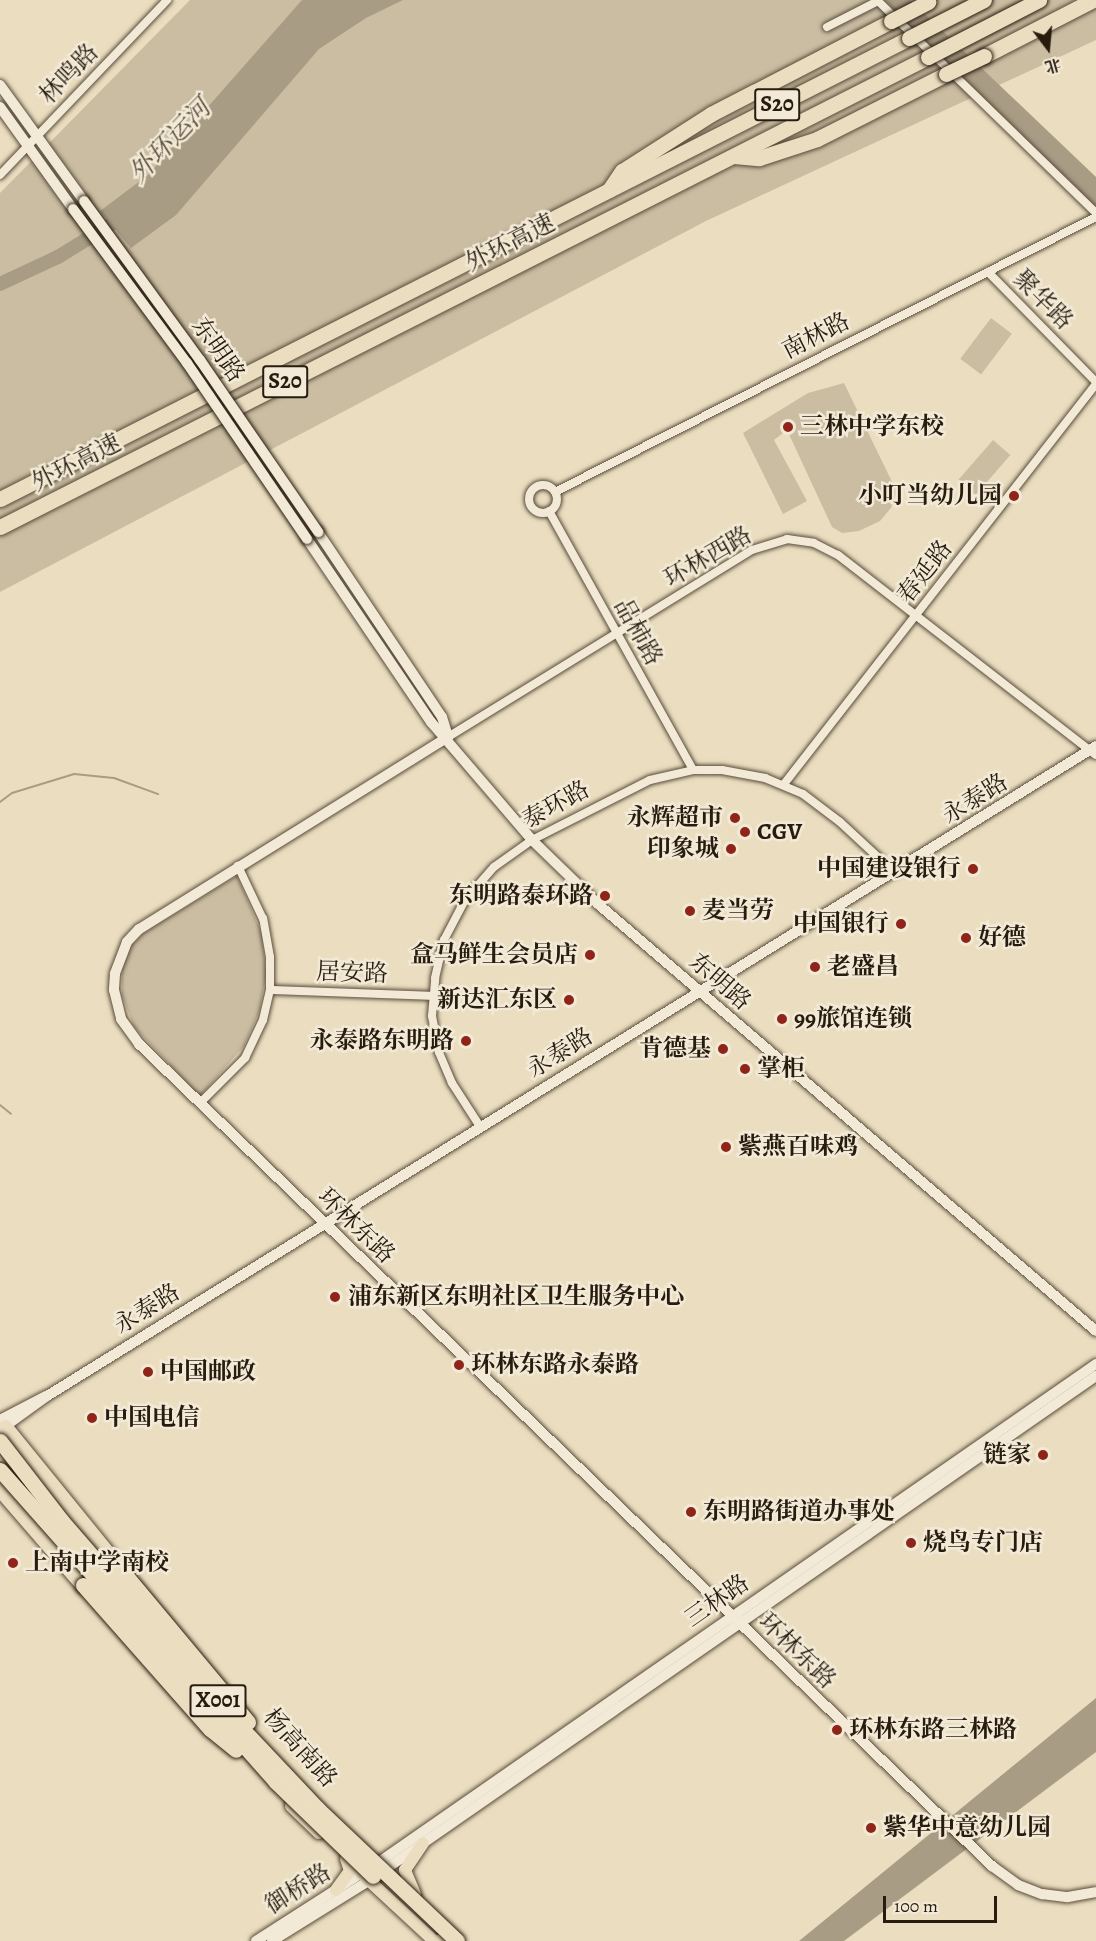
<!DOCTYPE html>
<html>
<head>
<meta charset="utf-8">
<style>
	body { margin:0 }
	#map { position:relative; width:1096px; height:1941px; overflow:hidden; background:#ebdec0; font-family:Alegreya,"Noto Serif SC",serif }
	div>[style] { position:absolute }
	.green>* { inset:0; background:#cabda2; transform-origin:0 0 }
	.water>* { inset:0; background:#a99c84 }
	.stream>* { height:2px; margin:-1px; padding:0 1px; transform-origin:1px; border-radius:1px; background:#a99c84 }
	.river>* { height:14px; margin:-7px; padding:0 7px; transform-origin:7px; border-radius:7px; background:#a99c84 }
	.roads { filter:drop-shadow(0 0 2px #594c3b) drop-shadow(0 0 2px #594c3b) }
	.street>* { height:8px; margin:-4px; padding:0 4px; transform-origin:4px; border-radius:4px; background:#f2ead6 }
	.street>.ring { margin:-4px; padding:0; box-sizing:content-box; background:none; border:8px solid #f2ead6; border-radius:50% }
	.secondary>* { height:10px; margin:-5px; padding:0 5px; transform-origin:5px; border-radius:5px; background:#f2ead6 }
	.primary>* { height:12px; margin:-6px; padding:0 6px; transform-origin:6px; border-radius:6px; background:#ebdec0 }
	.highway>* { height:15px; margin:-7.5px; padding:0 7.5px; transform-origin:7.5px; border-radius:7.5px; background:#ebdec0 }
	.bridges { filter:drop-shadow(0 0 2px #281c0f) drop-shadow(0 0 2px #281c0f) }
	.secondary-bridge>* { height:10px; margin:-5px; padding:0 5px; transform-origin:5px; border-radius:5px; background:#f2ead6 }
	.highway-bridge>* { height:15px; margin:-7.5px; padding:0 7.5px; transform-origin:7.5px; border-radius:7.5px; background:#ebdec0 }
	.dots>* { width:16px; height:16px; translate:-50% -50%; box-sizing:border-box; border:3px solid #f2ead6; border-radius:50% }
	span { translate:-50% -50%; white-space:nowrap; text-align:center; line-height:1.15; -webkit-text-stroke:5px #f2ead6; paint-order:stroke }
	.shield-label span { padding:2px 4px; background:#f2ead6; border:2px solid; border-radius:4px; -webkit-text-stroke-width:0 }
	.shield-label { font-size:22px; color:#281c0f; font-weight:700 }
	.street-label { font-size:24px; color:#281c0f }
	.poi-label { font-size:24px; color:#281c0f; font-weight:700 }
	.left { translate:0 -50%; text-align:left }
	.right { translate:-100% -50%; text-align:right }
	.water-label { font-size:26px; color:#5c4f3e; font-style:italic }
	.north { position:absolute; left:1018px; top:18px; width:60px; height:60px; -webkit-text-stroke:4px #f2ead6; paint-order:stroke; rotate:164deg; font-size:16px; font-weight:700; line-height:24px; text-align:center; color:#281c0f }
	.north::after { content:''; display:block; margin:auto; width:21px; height:27px; background:#281c0f; clip-path:polygon(50% 0,100% 100%,50% 72%,0 100%) }
	.scale { position:absolute; left:883px; top:1896px; width:114px; height:27px; box-sizing:border-box; border:3px solid #281c0f; border-top:0; padding-left:8px; font-size:18px; line-height:21px; white-space:nowrap; color:#281c0f; -webkit-text-stroke:4px #f2ead6; paint-order:stroke }
</style>
</head>
<body>
<div id="map">
	<div class="green">
		<i style="clip-path:polygon(190px 0,1096px 0,1096px 40px,706px 221px,0 592px,0 193px)"></i>
		<i style="left:991px;top:318px;width:26px;height:51px;rotate:37deg"></i>
		<i style="clip-path:polygon(844px 383px,897px 492px,891px 508px,880px 521px,859px 531px,842px 533px,832px 527px,787px 430px,774px 440px,807px 501px,783px 514px,743px 433px,808px 393px)"></i>
		<i style="left:993px;top:440px;width:23px;height:53px;rotate:41deg"></i>
		<i style="clip-path:polygon(237px 876px,262px 934px,266px 975px,259px 1012px,244px 1046px,200px 1096px,134px 1027px,122px 995px,122px 968px,131px 946px,144px 933px)"></i>
	</div>
	<div class="water">
		<i style="clip-path:polygon(302px 0,403px 0,366px 18px,319px 49px,176px 215px,131px 248px,100px 211px,148px 175px)"></i>
		<i style="clip-path:polygon(885px 0,910px 0,1096px 177px,1096px 212px)"></i>
		<i style="clip-path:polygon(1096px 1698px,1096px 1752px,844px 1941px,799px 1941px)"></i>
	</div>
	<div class="stream">
		<i style="left:0;top:802px;width:15px;rotate:-37deg"></i>
		<i style="left:12px;top:793px;width:65px;rotate:-17deg"></i>
		<i style="left:74px;top:774px;width:40px;rotate:5.7deg"></i>
		<i style="left:114px;top:778px;width:47px;rotate:20deg"></i>
		<i style="left:0;top:1105px;width:14px;rotate:39deg"></i>
	</div>
	<div class="river">
		<i style="left:0;top:284px;width:64px;rotate:-25deg"></i>
		<i style="left:58px;top:257px;width:80px;rotate:-31.7deg"></i>
	</div>
	<div class="roads">
		<div class="street">
			<i style="left:827px;top:27px;width:57px;rotate:-27deg"></i>
			<i style="left:878px;top:1px;width:304px;rotate:44.2deg"></i>
			<i style="left:0;top:175px;width:242px;rotate:-46.3deg"></i>
			<i style="left:988px;top:272px;width:154px;rotate:45.5deg"></i>
			<i class="ring" style="left:529px;top:485px;width:20px;height:20px"></i>
			<i style="left:555px;top:492px;width:607px;rotate:-26.95deg"></i>
			<i style="left:549px;top:511px;width:296px;rotate:60.9deg"></i>
			<i style="left:448px;top:737px;width:357px;rotate:-31.6deg"></i>
			<i style="left:752px;top:550px;width:37px;rotate:-17deg"></i>
			<i style="left:787px;top:539px;width:27px;rotate:8deg"></i>
			<i style="left:814px;top:543px;width:27px;rotate:27deg"></i>
			<i style="left:838px;top:555px;width:326px;rotate:37.8deg"></i>
			<i style="left:784px;top:784px;width:507px;rotate:-52.05deg"></i>
			<i style="left:270px;top:990px;width:162px;rotate:2.1deg"></i>
			<i style="left:200px;top:1103px;width:64px;rotate:-45deg"></i>
			<i style="left:245px;top:1058px;width:42px;rotate:-64.7deg"></i>
			<i style="left:263px;top:1020px;width:31px;rotate:-77deg"></i>
			<i style="left:270px;top:990px;width:33px;rotate:-90deg"></i>
			<i style="left:270px;top:957px;width:39px;rotate:-100deg"></i>
			<i style="left:263px;top:919px;width:59px;rotate:-115.3deg"></i>
			<i style="left:481px;top:1128px;width:54px;rotate:-122.8deg"></i>
			<i style="left:452px;top:1083px;width:34px;rotate:-113deg"></i>
			<i style="left:439px;top:1052px;width:37px;rotate:-101deg"></i>
			<i style="left:432px;top:1016px;width:38px;rotate:-85deg"></i>
			<i style="left:435px;top:978px;width:39px;rotate:-77deg"></i>
			<i style="left:444px;top:940px;width:45px;rotate:-62.3deg"></i>
			<i style="left:465px;top:900px;width:44px;rotate:-48.7deg"></i>
			<i style="left:494px;top:867px;width:47px;rotate:-35.4deg"></i>
			<i style="left:532px;top:840px;width:132px;rotate:-27deg"></i>
			<i style="left:650px;top:780px;width:44px;rotate:-13.1deg"></i>
			<i style="left:693px;top:770px;width:29px"></i>
			<i style="left:722px;top:770px;width:44px;rotate:10.5deg"></i>
			<i style="left:765px;top:778px;width:41px;rotate:22.8deg"></i>
			<i style="left:803px;top:794px;width:46px;rotate:37.1deg"></i>
			<i style="left:840px;top:822px;width:75px;rotate:42.8deg"></i>
		</div>
		<div class="secondary">
			<i style="left:0;top:85px;width:143px;rotate:54.1deg"></i>
			<i style="left:0;top:107px;width:125px;rotate:54.4deg"></i>
			<i style="left:318px;top:532px;width:223px;rotate:56.2deg"></i>
			<i style="left:442px;top:717px;width:21px;rotate:73deg"></i>
			<i style="left:307px;top:539px;width:221px;rotate:55.9deg"></i>
			<i style="left:431px;top:722px;width:155px;rotate:49.4deg"></i>
			<i style="left:532px;top:840px;width:92px;rotate:44.1deg"></i>
			<i style="left:598px;top:904px;width:656px;rotate:40.61deg"></i>
			<i style="left:448px;top:737px;width:364px;rotate:148.1deg"></i>
			<i style="left:139px;top:929px;width:18px;rotate:133deg"></i>
			<i style="left:127px;top:942px;width:34px;rotate:111deg"></i>
			<i style="left:115px;top:974px;width:16px;rotate:94deg"></i>
			<i style="left:114px;top:990px;width:30px;rotate:76deg"></i>
			<i style="left:121px;top:1019px;width:31px;rotate:54deg"></i>
			<i style="left:139px;top:1044px;width:1185px;rotate:43.94deg"></i>
			<i style="left:992px;top:1866px;width:32px;rotate:36deg"></i>
			<i style="left:1018px;top:1885px;width:26px;rotate:21deg"></i>
			<i style="left:1042px;top:1894px;width:26px;rotate:7deg"></i>
			<i style="left:1068px;top:1897px;width:28px;rotate:-10deg"></i>
			<i style="left:0;top:1420px;width:52px;rotate:-27.6deg"></i>
			<i style="left:0;top:1430px;width:58px;rotate:-35.9deg"></i>
			<i style="left:47px;top:1396px;width:1234px;rotate:-31.78deg"></i>
			<i style="left:256px;top:1941px;width:146px;rotate:-32.7deg"></i>
			<i style="left:379px;top:1862px;width:873px;rotate:-34.78deg"></i>
			<i style="left:272px;top:1941px;width:115px;rotate:-31.9deg"></i>
			<i style="left:370px;top:1880px;width:884px;rotate:-34.77deg"></i>
		</div>
		<div class="primary">
			<i style="left:291px;top:1806px;width:39px;rotate:44deg"></i>
			<i style="left:362px;top:1874px;width:98px;rotate:42.9deg"></i>
			<i style="left:336px;top:1890px;width:24px;rotate:-54deg"></i>
			<i style="left:350px;top:1871px;width:13px;rotate:-108deg"></i>
			<i style="left:415px;top:1894px;width:26px;rotate:-113deg"></i>
			<i style="left:405px;top:1870px;width:32px;rotate:-56deg"></i>
		</div>
		<div class="highway">
			<i style="left:984px;top:56px;width:123px;rotate:-27.2deg"></i>
			<i style="left:734px;top:156px;width:25px;rotate:5deg"></i>
			<i style="left:759px;top:158px;width:61px;rotate:-18.1deg"></i>
			<i style="left:817px;top:139px;width:144px;rotate:-26.7deg"></i>
			<i style="left:609px;top:190px;width:23px;rotate:-56deg"></i>
			<i style="left:622px;top:171px;width:106px;rotate:-32.6deg"></i>
			<i style="left:711px;top:114px;width:203px;rotate:-27.3deg"></i>
			<i style="left:0;top:499px;width:1019px;rotate:-26.89deg"></i>
			<i style="left:0;top:527px;width:1040px;rotate:-26.86deg"></i>
			<i style="left:5px;top:1427px;width:171px;rotate:50.9deg"></i>
			<i style="left:0;top:1489px;width:127px;rotate:49.2deg"></i>
			<i style="left:442px;top:1940px;width:1px;rotate:90deg"></i>
		</div>
	</div>
	<div class="bridges">
		<div class="secondary-bridge">
			<i style="left:84px;top:201px;width:197px;rotate:53.9deg"></i>
			<i style="left:200px;top:360px;width:209px;rotate:55.5deg"></i>
			<i style="left:73px;top:209px;width:192px;rotate:53.5deg"></i>
			<i style="left:187px;top:363px;width:213px;rotate:55.7deg"></i>
		</div>
		<div class="highway-bridge">
			<i style="left:891px;top:21px;width:42px;rotate:-27.2deg"></i>
			<i style="left:909px;top:38px;width:84px;rotate:-26.9deg"></i>
			<i style="left:928px;top:57px;width:125px;rotate:-27.2deg"></i>
			<i style="left:946px;top:74px;width:42px;rotate:-25.3deg"></i>
			<i style="left:0;top:1441px;width:101px;rotate:52.2deg"></i>
			<i style="left:62px;top:1521px;width:266px;rotate:49.1deg"></i>
			<i style="left:236px;top:1722px;width:118px;rotate:46.7deg"></i>
			<i style="left:317px;top:1808px;width:193px;rotate:43.5deg"></i>
			<i style="left:0;top:1470px;width:417px;rotate:48.5deg"></i>
			<i style="left:276px;top:1782px;width:135px;rotate:44.1deg"></i>
			<i style="left:113px;top:1560px;width:211px;rotate:50.2deg"></i>
			<i style="left:83px;top:1585px;width:192px;rotate:48.6deg"></i>
			<i style="left:210px;top:1729px;width:33px;rotate:39deg"></i>
		</div>
	</div>
	<div class="dots">
		<i style="left:788px;top:427px;background:#8f2418"></i>
		<i style="left:1014px;top:496px;background:#8f2418"></i>
		<i style="left:735px;top:818px;background:#8f2418"></i>
		<i style="left:745px;top:832px;background:#8f2418"></i>
		<i style="left:731px;top:849px;background:#8f2418"></i>
		<i style="left:973px;top:869px;background:#8f2418"></i>
		<i style="left:605px;top:896px;background:#8f2418"></i>
		<i style="left:690px;top:911px;background:#8f2418"></i>
		<i style="left:901px;top:924px;background:#8f2418"></i>
		<i style="left:966px;top:938px;background:#8f2418"></i>
		<i style="left:590px;top:955px;background:#8f2418"></i>
		<i style="left:815px;top:967px;background:#8f2418"></i>
		<i style="left:569px;top:1000px;background:#8f2418"></i>
		<i style="left:782px;top:1019px;background:#8f2418"></i>
		<i style="left:466px;top:1041px;background:#8f2418"></i>
		<i style="left:723px;top:1049px;background:#8f2418"></i>
		<i style="left:745px;top:1069px;background:#8f2418"></i>
		<i style="left:726px;top:1147px;background:#8f2418"></i>
		<i style="left:335px;top:1297px;background:#8f2418"></i>
		<i style="left:459px;top:1365px;background:#8f2418"></i>
		<i style="left:148px;top:1372px;background:#8f2418"></i>
		<i style="left:92px;top:1418px;background:#8f2418"></i>
		<i style="left:1043px;top:1455px;background:#8f2418"></i>
		<i style="left:691px;top:1512px;background:#8f2418"></i>
		<i style="left:911px;top:1543px;background:#8f2418"></i>
		<i style="left:13px;top:1563px;background:#8f2418"></i>
		<i style="left:837px;top:1730px;background:#8f2418"></i>
		<i style="left:871px;top:1828px;background:#8f2418"></i>
	</div>
	<div class="shield-label">
		<span style="left:777px;top:105px">S20</span>
		<span style="left:285px;top:382px">S20</span>
		<span style="left:218px;top:1701px">X001</span>
	</div>
	<div class="street-label">
		<span style="left:69px;top:74px;rotate:-46deg">林鸣路</span>
		<span style="left:510px;top:243px;rotate:-27deg">外环高速</span>
		<span style="left:1043px;top:300px;rotate:45deg">聚华路</span>
		<span style="left:816px;top:336px;rotate:-27deg">南林路</span>
		<span style="left:218px;top:350px;rotate:55deg">东明路</span>
		<span style="left:76px;top:463px;rotate:-27deg">外环高速</span>
		<span style="left:708px;top:557px;rotate:-30deg">环林西路</span>
		<span style="left:925px;top:572px;rotate:-52deg">春延路</span>
		<span style="left:638px;top:632px;rotate:61deg">品柿路</span>
		<span style="left:975px;top:799px;rotate:-32deg">永泰路</span>
		<span style="left:556px;top:805px;rotate:-29deg">泰环路</span>
		<span style="left:352px;top:973px;rotate:2deg">居安路</span>
		<span style="left:720px;top:982px;rotate:41deg">东明路</span>
		<span style="left:560px;top:1053px;rotate:-32deg">永泰路</span>
		<span style="left:356px;top:1226px;rotate:44deg">环林东路</span>
		<span style="left:147px;top:1309px;rotate:-32deg">永泰路</span>
		<span style="left:717px;top:1601px;rotate:-35deg">三林路</span>
		<span style="left:797px;top:1651px;rotate:44deg">环林东路</span>
		<span style="left:300px;top:1748px;rotate:48deg">杨高南路</span>
		<span style="left:298px;top:1889px;rotate:-32deg">御桥路</span>
	</div>
	<div class="poi-label">
		<span class="left" style="left:800px;top:427px">三林中学东校</span>
		<span class="right" style="left:1002px;top:496px">小叮当幼儿园</span>
		<span class="right" style="left:723px;top:818px">永辉超市</span>
		<span class="left" style="left:757px;top:832px">CGV</span>
		<span class="right" style="left:719px;top:849px">印象城</span>
		<span class="right" style="left:961px;top:869px">中国建设银行</span>
		<span class="right" style="left:593px;top:896px">东明路泰环路</span>
		<span class="left" style="left:702px;top:911px">麦当劳</span>
		<span class="right" style="left:889px;top:924px">中国银行</span>
		<span class="left" style="left:978px;top:938px">好德</span>
		<span class="right" style="left:578px;top:955px">盒马鲜生会员店</span>
		<span class="left" style="left:827px;top:967px">老盛昌</span>
		<span class="right" style="left:557px;top:1000px">新达汇东区</span>
		<span class="left" style="left:794px;top:1019px">99旅馆连锁</span>
		<span class="right" style="left:454px;top:1041px">永泰路东明路</span>
		<span class="right" style="left:711px;top:1049px">肯德基</span>
		<span class="left" style="left:757px;top:1069px">掌柜</span>
		<span class="left" style="left:738px;top:1147px">紫燕百味鸡</span>
		<span class="left" style="left:348px;top:1297px">浦东新区东明社区卫生服务中心</span>
		<span class="left" style="left:471px;top:1365px">环林东路永泰路</span>
		<span class="left" style="left:160px;top:1372px">中国邮政</span>
		<span class="left" style="left:104px;top:1418px">中国电信</span>
		<span class="right" style="left:1031px;top:1455px">链家</span>
		<span class="left" style="left:703px;top:1512px">东明路街道办事处</span>
		<span class="left" style="left:923px;top:1543px">烧鸟专门店</span>
		<span class="left" style="left:25px;top:1563px">上南中学南校</span>
		<span class="left" style="left:849px;top:1730px">环林东路三林路</span>
		<span class="left" style="left:883px;top:1828px">紫华中意幼儿园</span>
	</div>
	<div class="water-label">
		<span style="left:170px;top:141px;rotate:-46deg">外环运河</span>
	</div>
	<div class="north">北</div>
	<div class="scale">100 m</div>
</div>
</body>
</html>
